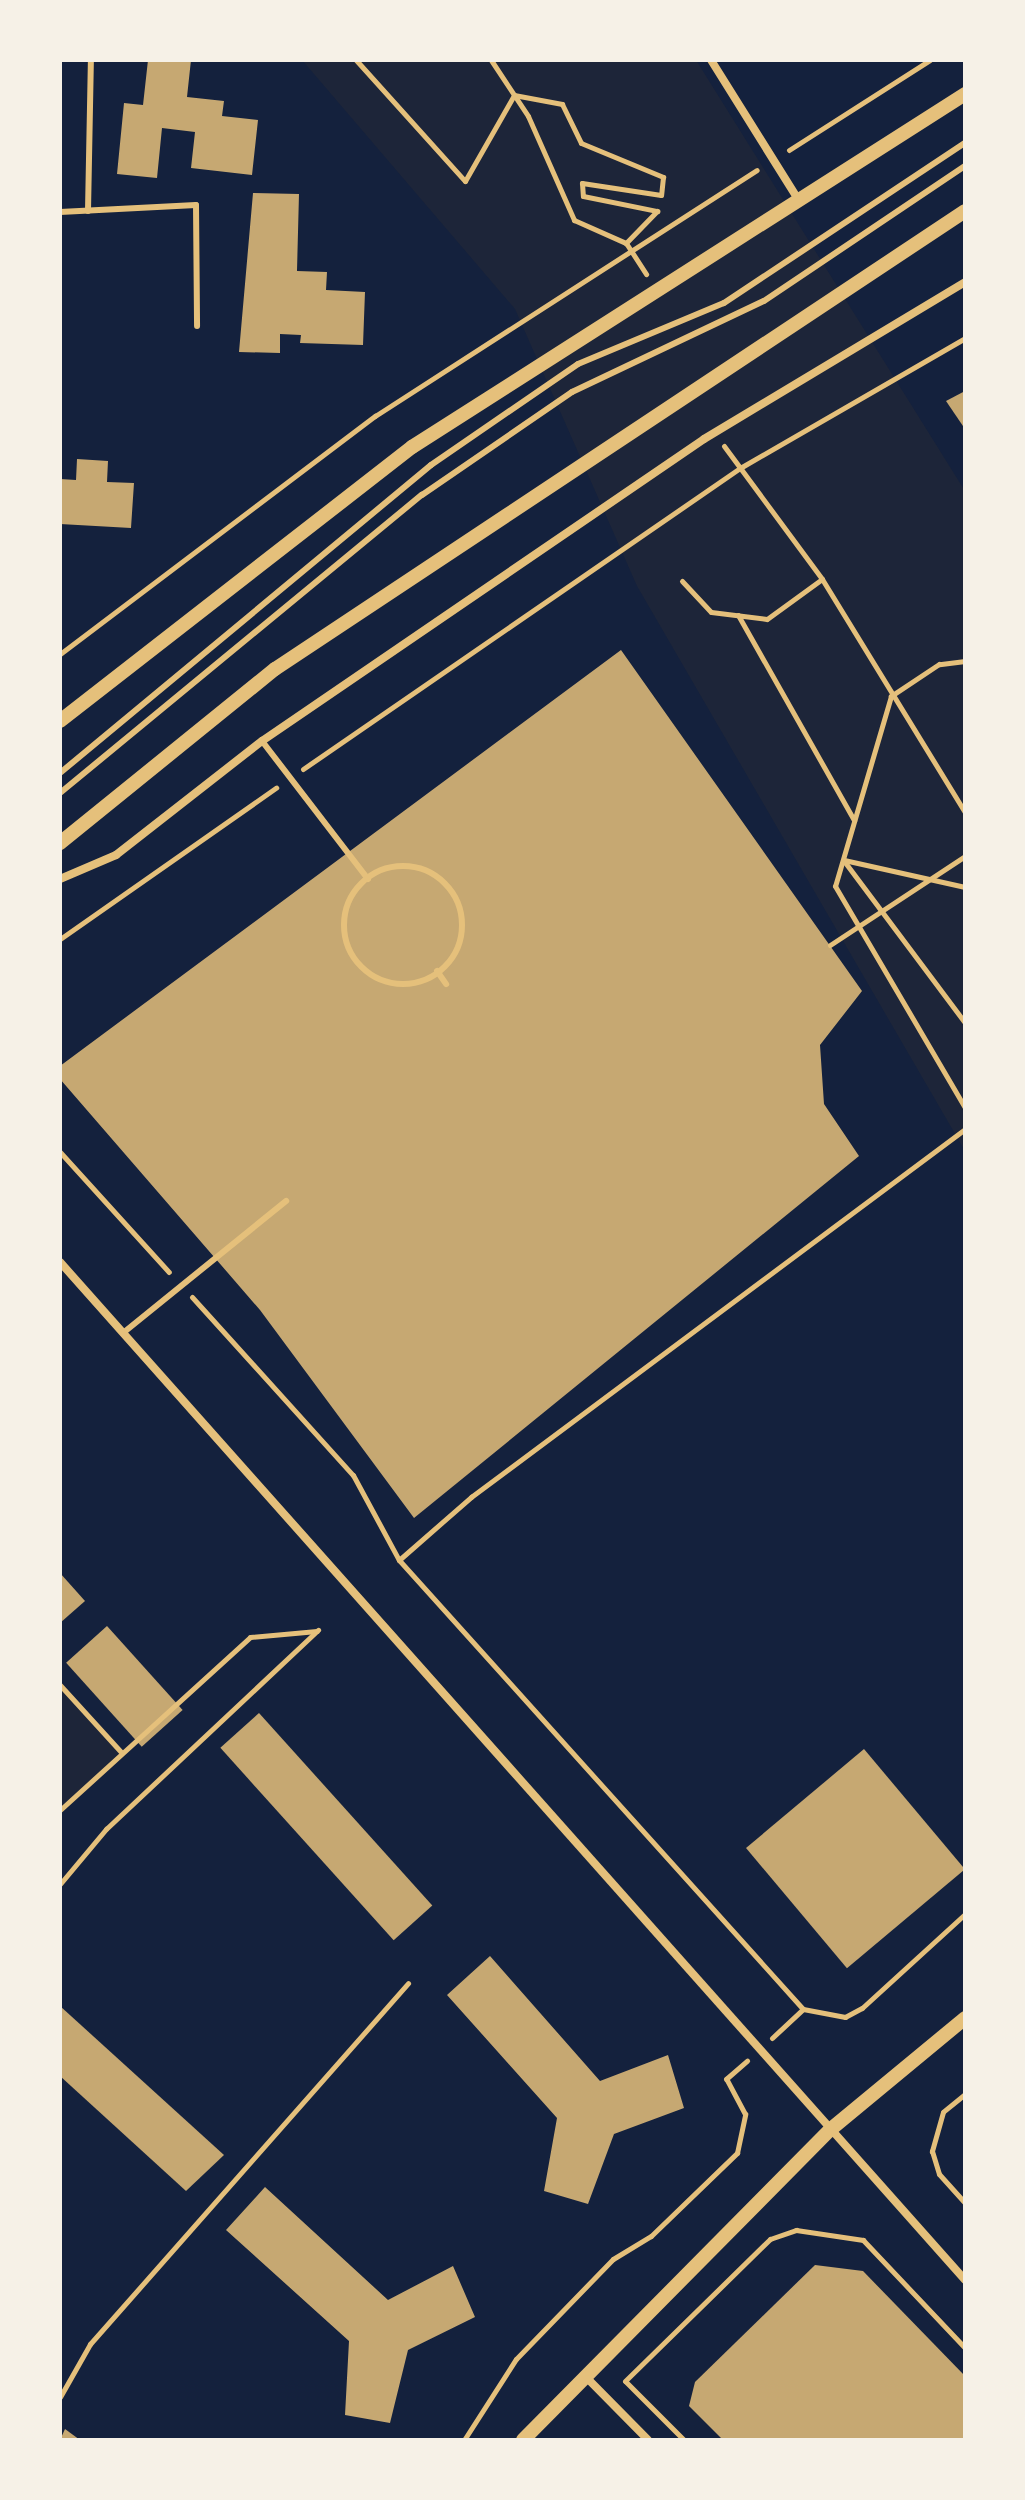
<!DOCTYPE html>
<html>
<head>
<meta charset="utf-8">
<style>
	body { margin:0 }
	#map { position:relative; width:1025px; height:2500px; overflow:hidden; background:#14213d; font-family:"Open Sans",sans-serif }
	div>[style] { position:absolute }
	.green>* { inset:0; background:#1d2539 }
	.building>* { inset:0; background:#c6a872; transform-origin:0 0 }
	.path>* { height:5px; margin:-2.5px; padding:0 2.5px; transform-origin:2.5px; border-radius:2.5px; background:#e5c07b }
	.service>* { height:6px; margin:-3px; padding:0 3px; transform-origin:3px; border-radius:3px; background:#e5c07b }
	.service>.ring { margin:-3px; padding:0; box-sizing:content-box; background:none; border:6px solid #e5c07b; border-radius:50% }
	.minor>* { height:8px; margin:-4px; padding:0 4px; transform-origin:4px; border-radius:4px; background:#e5c07b }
	.tertiary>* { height:14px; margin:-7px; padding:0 7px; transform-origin:7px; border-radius:7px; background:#e5c07b }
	span { translate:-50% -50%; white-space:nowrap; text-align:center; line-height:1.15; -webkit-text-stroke:8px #f6f1e7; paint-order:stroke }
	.frame { position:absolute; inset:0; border:62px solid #f6f1e7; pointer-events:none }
</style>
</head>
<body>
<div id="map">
	<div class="green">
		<i style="clip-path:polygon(302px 60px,696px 60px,965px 491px,965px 1151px,637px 586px,515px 309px)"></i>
		<i style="clip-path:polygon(60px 1685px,121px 1752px,60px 1810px)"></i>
	</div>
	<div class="building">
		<i style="clip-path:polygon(148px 60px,191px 60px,187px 97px,224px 101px,222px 116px,258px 120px,252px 175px,191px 168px,195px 132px,162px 128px,157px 178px,117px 174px,124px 103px,143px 105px)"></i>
		<i style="clip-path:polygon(253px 193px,299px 194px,297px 271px,327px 272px,326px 290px,365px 292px,363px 345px,300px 343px,301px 335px,280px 334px,280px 353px,239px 352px)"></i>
		<i style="clip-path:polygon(965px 391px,965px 429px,946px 401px)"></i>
		<i style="clip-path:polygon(77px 459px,108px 461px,107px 482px,134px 483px,131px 528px,60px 524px,60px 479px,76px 480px)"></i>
		<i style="clip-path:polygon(621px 650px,862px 991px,820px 1045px,824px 1104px,859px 1156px,414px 1518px,260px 1310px,60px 1079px,60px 1066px)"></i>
		<i style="clip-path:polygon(60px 1573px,85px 1601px,60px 1623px)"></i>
		<i style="left:107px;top:1626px;width:113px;height:55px;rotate:48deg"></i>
		<i style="left:259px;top:1713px;width:259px;height:52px;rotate:48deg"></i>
		<i style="left:864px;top:1749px;width:157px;height:154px;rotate:50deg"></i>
		<i style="clip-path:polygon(490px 1956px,600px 2081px,668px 2055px,684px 2108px,614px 2134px,588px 2204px,544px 2191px,557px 2118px,447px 1995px)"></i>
		<i style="clip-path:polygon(60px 2006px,224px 2155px,186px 2191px,60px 2076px)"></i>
		<i style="clip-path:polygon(265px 2187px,388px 2300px,453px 2266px,475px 2317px,408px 2350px,390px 2423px,345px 2415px,349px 2341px,226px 2230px)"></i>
		<i style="clip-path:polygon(815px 2265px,863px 2271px,965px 2376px,965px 2440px,723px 2440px,689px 2406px,695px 2382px)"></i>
		<i style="clip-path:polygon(65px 2429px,80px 2440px,60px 2440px)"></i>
	</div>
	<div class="path">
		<i style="left:356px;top:60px;width:163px;rotate:48deg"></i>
		<i style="left:465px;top:181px;width:99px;rotate:-60.3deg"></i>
		<i style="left:514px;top:95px;width:49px;rotate:10.6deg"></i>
		<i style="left:562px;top:104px;width:43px;rotate:64deg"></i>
		<i style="left:581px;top:143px;width:89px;rotate:22.5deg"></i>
		<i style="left:663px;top:177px;width:18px;rotate:96deg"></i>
		<i style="left:661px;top:195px;width:80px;rotate:-171.4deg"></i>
		<i style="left:582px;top:183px;width:13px;rotate:86deg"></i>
		<i style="left:583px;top:196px;width:76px;rotate:11.5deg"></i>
		<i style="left:657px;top:211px;width:45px;rotate:134.1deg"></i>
		<i style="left:491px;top:60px;width:67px;rotate:56.5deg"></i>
		<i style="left:528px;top:116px;width:114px;rotate:66.1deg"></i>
		<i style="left:574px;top:220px;width:57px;rotate:23.9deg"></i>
		<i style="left:626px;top:243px;width:37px;rotate:57deg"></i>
		<i style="left:789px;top:150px;width:167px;rotate:-32.6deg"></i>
		<i style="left:724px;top:446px;width:165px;rotate:53.6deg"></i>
		<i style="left:822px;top:579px;width:273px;rotate:58.5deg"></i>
		<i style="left:682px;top:581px;width:42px;rotate:46.9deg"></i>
		<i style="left:711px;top:612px;width:56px;rotate:7.1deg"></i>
		<i style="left:767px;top:619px;width:68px;rotate:-36deg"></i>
		<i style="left:738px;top:615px;width:236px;rotate:60.5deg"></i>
		<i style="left:60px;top:654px;width:395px;rotate:-37.1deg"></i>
		<i style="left:375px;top:416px;width:454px;rotate:-32.8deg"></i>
		<i style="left:965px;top:661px;width:26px;rotate:173deg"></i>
		<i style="left:939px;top:664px;width:58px;rotate:146.3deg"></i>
		<i style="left:891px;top:696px;width:198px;rotate:106.4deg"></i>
		<i style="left:835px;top:886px;width:257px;rotate:59.6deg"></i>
		<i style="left:303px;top:769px;width:531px;rotate:-34.56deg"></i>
		<i style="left:740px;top:468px;width:260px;rotate:-30deg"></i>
		<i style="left:844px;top:860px;width:124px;rotate:12.6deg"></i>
		<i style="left:844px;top:861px;width:202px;rotate:53.2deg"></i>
		<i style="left:60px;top:939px;width:264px;rotate:-35deg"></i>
		<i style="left:830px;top:945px;width:162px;rotate:-33.4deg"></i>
		<i style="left:60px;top:1152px;width:162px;rotate:47.8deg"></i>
		<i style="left:192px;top:1297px;width:240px;rotate:47.9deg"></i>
		<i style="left:353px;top:1475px;width:97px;rotate:61.6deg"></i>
		<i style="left:399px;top:1560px;width:604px;rotate:48.02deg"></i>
		<i style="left:803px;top:2009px;width:43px;rotate:10.8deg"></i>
		<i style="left:845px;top:2017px;width:19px;rotate:-28deg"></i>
		<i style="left:862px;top:2008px;width:139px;rotate:-42.4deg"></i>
		<i style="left:399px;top:1560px;width:96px;rotate:-41.2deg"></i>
		<i style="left:471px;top:1497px;width:616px;rotate:-36.68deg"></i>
		<i style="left:60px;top:1685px;width:91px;rotate:47.7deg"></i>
		<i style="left:60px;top:1810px;width:257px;rotate:-42.3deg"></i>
		<i style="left:250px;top:1637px;width:67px;rotate:-5.1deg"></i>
		<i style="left:60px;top:1884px;width:72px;rotate:-50.1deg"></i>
		<i style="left:106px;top:1829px;width:291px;rotate:-43.2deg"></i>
		<i style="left:772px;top:2038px;width:42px;rotate:-43.1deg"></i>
		<i style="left:965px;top:2094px;width:28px;rotate:141deg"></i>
		<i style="left:943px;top:2112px;width:41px;rotate:105.8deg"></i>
		<i style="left:932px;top:2151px;width:24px;rotate:73deg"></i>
		<i style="left:939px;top:2174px;width:39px;rotate:48deg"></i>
		<i style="left:60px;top:2397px;width:61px;rotate:-60.5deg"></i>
		<i style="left:90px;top:2344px;width:481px;rotate:-48.6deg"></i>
		<i style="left:464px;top:2440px;width:96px;rotate:-57.3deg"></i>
		<i style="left:516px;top:2359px;width:139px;rotate:-45.9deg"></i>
		<i style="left:613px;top:2259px;width:44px;rotate:-31.2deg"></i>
		<i style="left:651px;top:2236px;width:120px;rotate:-44deg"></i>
		<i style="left:737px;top:2153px;width:40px;rotate:-78deg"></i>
		<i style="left:745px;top:2114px;width:40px;rotate:-118deg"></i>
		<i style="left:726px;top:2079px;width:28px;rotate:-41deg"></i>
		<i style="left:684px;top:2440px;width:83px;rotate:-135deg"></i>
		<i style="left:625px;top:2381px;width:203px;rotate:-44.4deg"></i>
		<i style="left:770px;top:2239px;width:28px;rotate:-19deg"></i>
		<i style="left:796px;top:2230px;width:68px;rotate:8.5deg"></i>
		<i style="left:863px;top:2240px;width:149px;rotate:46.6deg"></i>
	</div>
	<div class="service">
		<i style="left:88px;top:211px;width:151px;rotate:-88.9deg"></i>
		<i style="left:60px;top:212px;width:136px;rotate:-2.9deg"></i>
		<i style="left:196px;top:205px;width:121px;rotate:89.5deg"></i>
		<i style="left:262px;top:741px;width:174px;rotate:52.5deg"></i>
		<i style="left:60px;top:773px;width:482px;rotate:-39.7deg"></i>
		<i style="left:431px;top:465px;width:178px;rotate:-34.5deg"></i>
		<i style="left:578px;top:364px;width:158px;rotate:-22.7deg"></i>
		<i style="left:724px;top:303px;width:289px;rotate:-33.6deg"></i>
		<i style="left:60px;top:793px;width:469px;rotate:-39.5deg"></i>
		<i style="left:422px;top:495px;width:182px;rotate:-34.5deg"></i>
		<i style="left:572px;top:392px;width:212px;rotate:-25.4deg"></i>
		<i style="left:764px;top:301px;width:242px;rotate:-33.9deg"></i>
		<i class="ring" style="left:344px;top:866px;width:112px;height:112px"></i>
		<i style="left:437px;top:971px;width:16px;rotate:55deg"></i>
		<i style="left:123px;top:1333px;width:210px;rotate:-39deg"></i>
	</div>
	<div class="minor">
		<i style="left:711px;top:60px;width:160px;rotate:58deg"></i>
		<i style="left:60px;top:879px;width:61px;rotate:-23.2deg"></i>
		<i style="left:116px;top:855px;width:185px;rotate:-38deg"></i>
		<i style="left:262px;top:741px;width:535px;rotate:-34.34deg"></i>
		<i style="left:704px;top:439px;width:305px;rotate:-31deg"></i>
		<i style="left:60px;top:1262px;width:1362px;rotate:48.36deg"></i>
		<i style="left:584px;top:2375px;width:91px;rotate:45.4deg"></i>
	</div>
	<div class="tertiary">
		<i style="left:60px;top:721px;width:446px;rotate:-37.9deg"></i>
		<i style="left:412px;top:447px;width:656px;rotate:-32.55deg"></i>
		<i style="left:60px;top:843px;width:277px;rotate:-39deg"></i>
		<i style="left:275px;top:669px;width:828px;rotate:-33.57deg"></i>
		<i style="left:523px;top:2440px;width:438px;rotate:-45.3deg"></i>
		<i style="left:831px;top:2129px;width:174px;rotate:-39.6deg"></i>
	</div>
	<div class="frame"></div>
</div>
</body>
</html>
